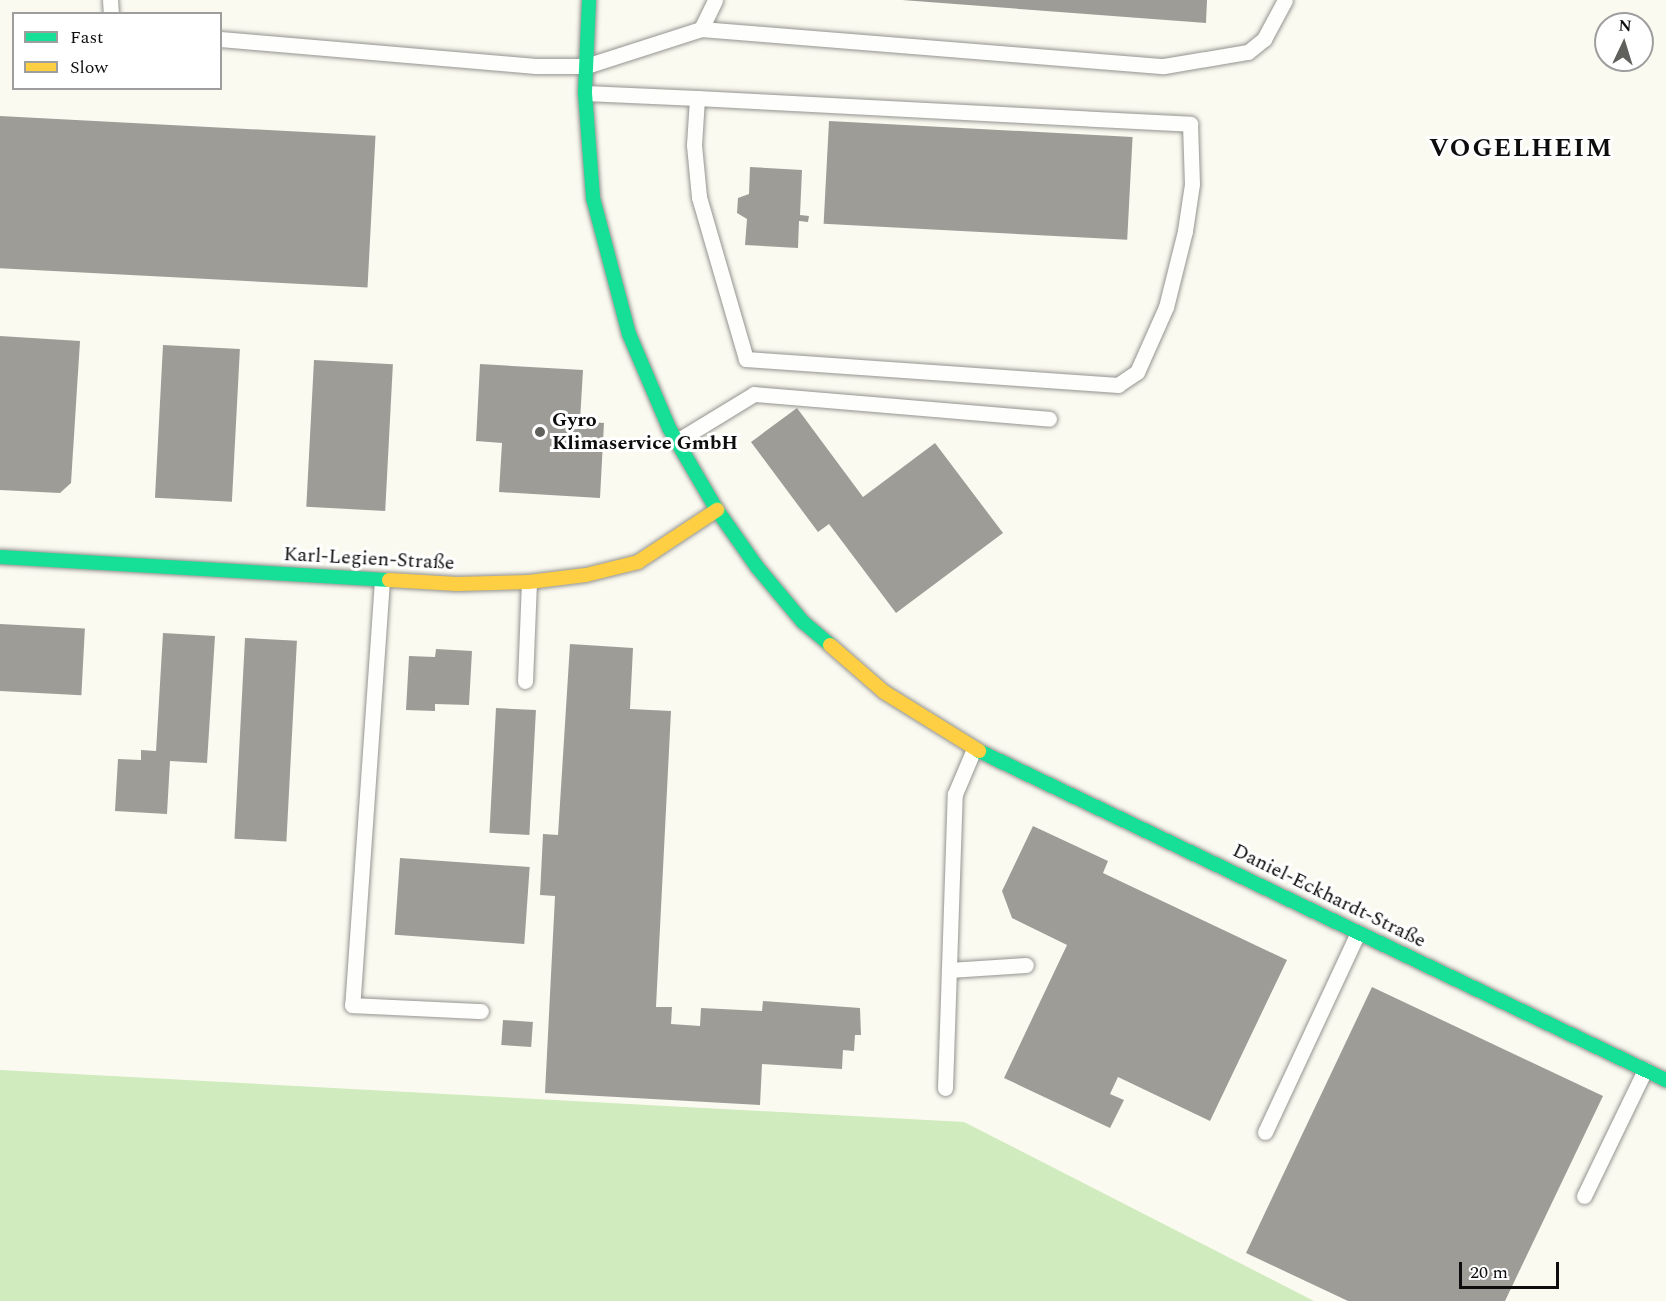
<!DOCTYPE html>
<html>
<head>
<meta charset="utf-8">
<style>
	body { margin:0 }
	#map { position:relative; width:1666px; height:1301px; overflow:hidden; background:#fbfaf1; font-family:Spectral,serif }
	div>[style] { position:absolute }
	.forest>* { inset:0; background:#d0ebbd }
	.building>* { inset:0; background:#9e9c97; transform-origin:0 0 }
	.roads { filter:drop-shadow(0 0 2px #949490) drop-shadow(0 0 2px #949490) }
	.lane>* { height:15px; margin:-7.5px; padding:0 7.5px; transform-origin:7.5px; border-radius:7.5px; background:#fefefd }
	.fast>* { height:14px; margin:-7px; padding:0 7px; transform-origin:7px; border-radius:7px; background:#16e098 }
	.slow>* { height:14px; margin:-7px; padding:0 7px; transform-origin:7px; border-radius:7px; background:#ffcf43 }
	.dots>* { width:16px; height:16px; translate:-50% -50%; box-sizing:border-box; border:3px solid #fff; border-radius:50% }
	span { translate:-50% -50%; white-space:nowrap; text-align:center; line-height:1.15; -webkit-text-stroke:6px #fff; paint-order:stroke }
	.poi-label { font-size:20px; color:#0d0d0d; font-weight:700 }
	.left { translate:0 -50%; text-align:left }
	.street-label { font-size:20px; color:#0d0d0d }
	.district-label { font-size:26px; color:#0d0d0d; font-weight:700; letter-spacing:1.5px }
	.legend { position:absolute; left:12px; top:12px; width:210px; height:78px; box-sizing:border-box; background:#fff; border:2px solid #9e9e9e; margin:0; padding:8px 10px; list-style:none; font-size:18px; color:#0d0d0d }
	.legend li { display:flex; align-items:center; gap:12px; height:30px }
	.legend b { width:30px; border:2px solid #9e9e9e }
	.north { position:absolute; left:1594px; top:12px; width:60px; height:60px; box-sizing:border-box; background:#fff; border:2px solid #9e9e9e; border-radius:50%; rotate:4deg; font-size:16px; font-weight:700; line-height:24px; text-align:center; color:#0d0d0d }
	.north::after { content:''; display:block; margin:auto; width:21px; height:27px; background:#60605d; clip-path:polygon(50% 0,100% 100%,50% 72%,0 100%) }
	.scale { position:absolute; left:1459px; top:1262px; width:100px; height:27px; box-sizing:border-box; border:3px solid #0d0d0d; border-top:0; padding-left:8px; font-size:18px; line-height:21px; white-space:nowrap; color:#0d0d0d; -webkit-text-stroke:4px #fff; paint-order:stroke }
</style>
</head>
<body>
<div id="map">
	<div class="forest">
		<i style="clip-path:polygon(0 1070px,964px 1122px,1314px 1301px,0 1301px)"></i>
	</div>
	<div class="building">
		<i style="clip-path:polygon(902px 0,1207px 0,1206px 23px)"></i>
		<i style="left:0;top:116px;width:376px;height:152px;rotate:3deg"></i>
		<i style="left:829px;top:121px;width:304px;height:103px;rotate:3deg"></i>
		<i style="clip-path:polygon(750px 167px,802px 170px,800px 215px,809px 216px,808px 222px,799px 221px,798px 248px,745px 245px,747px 219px,737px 213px,738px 198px,749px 194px)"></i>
		<i style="clip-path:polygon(0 336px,80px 341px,71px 483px,60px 493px,0 490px)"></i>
		<i style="left:163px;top:345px;width:77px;height:153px;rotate:3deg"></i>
		<i style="left:314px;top:360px;width:79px;height:147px;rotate:3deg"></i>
		<i style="clip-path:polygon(480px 364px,583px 370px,580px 421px,604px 423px,600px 498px,499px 492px,502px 443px,476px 441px)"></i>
		<i style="clip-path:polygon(797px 408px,863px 497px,935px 443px,1003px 533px,896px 613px,829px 524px,818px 532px,751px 442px)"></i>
		<i style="left:0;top:624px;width:85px;height:67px;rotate:3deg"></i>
		<i style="clip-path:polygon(163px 633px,215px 636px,207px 763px,170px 761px,167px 814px,115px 811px,118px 759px,141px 760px,141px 750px,156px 751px)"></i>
		<i style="left:245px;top:638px;width:52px;height:201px;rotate:3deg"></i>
		<i style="clip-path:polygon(570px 644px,633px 648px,630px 709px,671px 711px,656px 1007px,672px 1007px,671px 1024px,700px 1026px,701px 1008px,762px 1011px,763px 1001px,860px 1008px,861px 1035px,855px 1035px,854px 1051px,843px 1050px,842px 1069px,762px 1064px,760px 1105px,545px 1093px,555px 896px,540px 895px,543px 834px,558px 835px)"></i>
		<i style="clip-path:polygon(436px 649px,472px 651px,469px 705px,435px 704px,435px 711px,406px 710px,409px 656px,435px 657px)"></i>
		<i style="left:496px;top:708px;width:40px;height:125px;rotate:3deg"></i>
		<i style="clip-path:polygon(1033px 826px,1108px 861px,1103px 873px,1287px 960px,1210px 1121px,1118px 1077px,1110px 1094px,1124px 1100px,1110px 1128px,1004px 1078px,1067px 945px,1012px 918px,1002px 891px)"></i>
		<i style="left:400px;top:858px;width:130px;height:77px;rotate:4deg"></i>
		<i style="clip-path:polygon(1372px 987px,1603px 1096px,1505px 1301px,1348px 1301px,1246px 1253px)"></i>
		<i style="left:503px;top:1020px;width:30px;height:25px;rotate:4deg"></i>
	</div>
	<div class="roads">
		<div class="lane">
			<i style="left:110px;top:0;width:14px;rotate:86deg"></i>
			<i style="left:701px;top:29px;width:464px;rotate:4.6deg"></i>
			<i style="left:1164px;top:66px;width:85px;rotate:-9.5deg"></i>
			<i style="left:1248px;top:52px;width:21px;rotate:-39deg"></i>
			<i style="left:1264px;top:39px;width:44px;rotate:-61.7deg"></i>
			<i style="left:220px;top:39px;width:317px;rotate:4.9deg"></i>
			<i style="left:536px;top:66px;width:50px"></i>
			<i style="left:586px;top:66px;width:121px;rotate:-17.8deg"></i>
			<i style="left:701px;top:29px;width:32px;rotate:-64deg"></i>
			<i style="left:585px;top:93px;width:112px;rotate:2.6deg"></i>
			<i style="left:697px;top:98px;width:494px;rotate:3deg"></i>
			<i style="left:1190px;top:124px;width:60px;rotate:88.1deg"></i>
			<i style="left:1192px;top:184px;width:48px;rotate:98.5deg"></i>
			<i style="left:1185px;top:231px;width:78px;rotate:104deg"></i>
			<i style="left:1166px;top:307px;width:71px;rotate:114deg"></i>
			<i style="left:1137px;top:372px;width:23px;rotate:146deg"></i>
			<i style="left:1118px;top:385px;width:373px;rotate:-176deg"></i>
			<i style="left:746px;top:359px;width:169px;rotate:-106.2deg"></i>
			<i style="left:699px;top:197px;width:52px;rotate:-95.5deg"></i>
			<i style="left:694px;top:145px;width:47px;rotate:-86.3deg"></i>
			<i style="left:677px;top:441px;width:90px;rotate:-31.4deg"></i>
			<i style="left:754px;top:394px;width:296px;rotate:4.8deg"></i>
			<i style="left:382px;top:580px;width:426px;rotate:94deg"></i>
			<i style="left:352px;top:1005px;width:129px;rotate:2.7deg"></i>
			<i style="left:525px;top:681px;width:99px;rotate:-87.7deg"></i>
			<i style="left:949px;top:970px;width:77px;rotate:-3.7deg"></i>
			<i style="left:945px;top:1088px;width:294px;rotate:-88.1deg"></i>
			<i style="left:955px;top:794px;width:49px;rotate:-67.1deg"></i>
			<i style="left:1265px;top:1132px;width:220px;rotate:-65deg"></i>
			<i style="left:1584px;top:1196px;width:140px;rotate:-64.2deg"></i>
		</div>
		<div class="fast">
			<i style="left:589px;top:0;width:93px;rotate:92.5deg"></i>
			<i style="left:585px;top:93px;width:105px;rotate:85.6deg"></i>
			<i style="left:593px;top:198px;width:141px;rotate:75.2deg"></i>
			<i style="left:629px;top:334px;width:102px;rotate:66.9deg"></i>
			<i style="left:669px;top:428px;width:95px;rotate:59.7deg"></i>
			<i style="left:717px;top:510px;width:70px;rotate:54.9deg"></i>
			<i style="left:757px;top:567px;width:72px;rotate:50.1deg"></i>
			<i style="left:803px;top:622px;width:35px;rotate:40deg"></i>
			<i style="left:0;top:557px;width:390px;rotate:3.4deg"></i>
			<i style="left:979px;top:751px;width:762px;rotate:25.59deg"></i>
		</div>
		<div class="slow">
			<i style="left:389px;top:580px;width:68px;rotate:3.4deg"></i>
			<i style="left:457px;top:584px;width:72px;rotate:-1.6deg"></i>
			<i style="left:529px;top:582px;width:57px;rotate:-7deg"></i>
			<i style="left:586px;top:575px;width:54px;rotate:-14deg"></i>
			<i style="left:638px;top:562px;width:95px;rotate:-33.4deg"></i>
			<i style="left:830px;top:645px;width:72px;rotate:41deg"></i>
			<i style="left:884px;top:692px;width:112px;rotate:31.8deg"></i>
		</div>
	</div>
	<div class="dots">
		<i style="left:540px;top:432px;background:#60605d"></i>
	</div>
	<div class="poi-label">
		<span class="left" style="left:552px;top:432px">Gyro<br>Klimaservice GmbH</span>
	</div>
	<div class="street-label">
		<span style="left:369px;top:559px;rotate:3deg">Karl-Legien-Straße</span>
		<span style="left:1329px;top:896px;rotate:26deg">Daniel-Eckhardt-Straße</span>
	</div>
	<div class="district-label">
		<span style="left:1521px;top:149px">VOGELHEIM</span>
	</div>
	<ul class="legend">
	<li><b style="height:8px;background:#16e098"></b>Fast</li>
	<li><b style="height:8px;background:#ffcf43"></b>Slow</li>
	</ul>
	<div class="north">N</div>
	<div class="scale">20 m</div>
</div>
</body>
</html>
